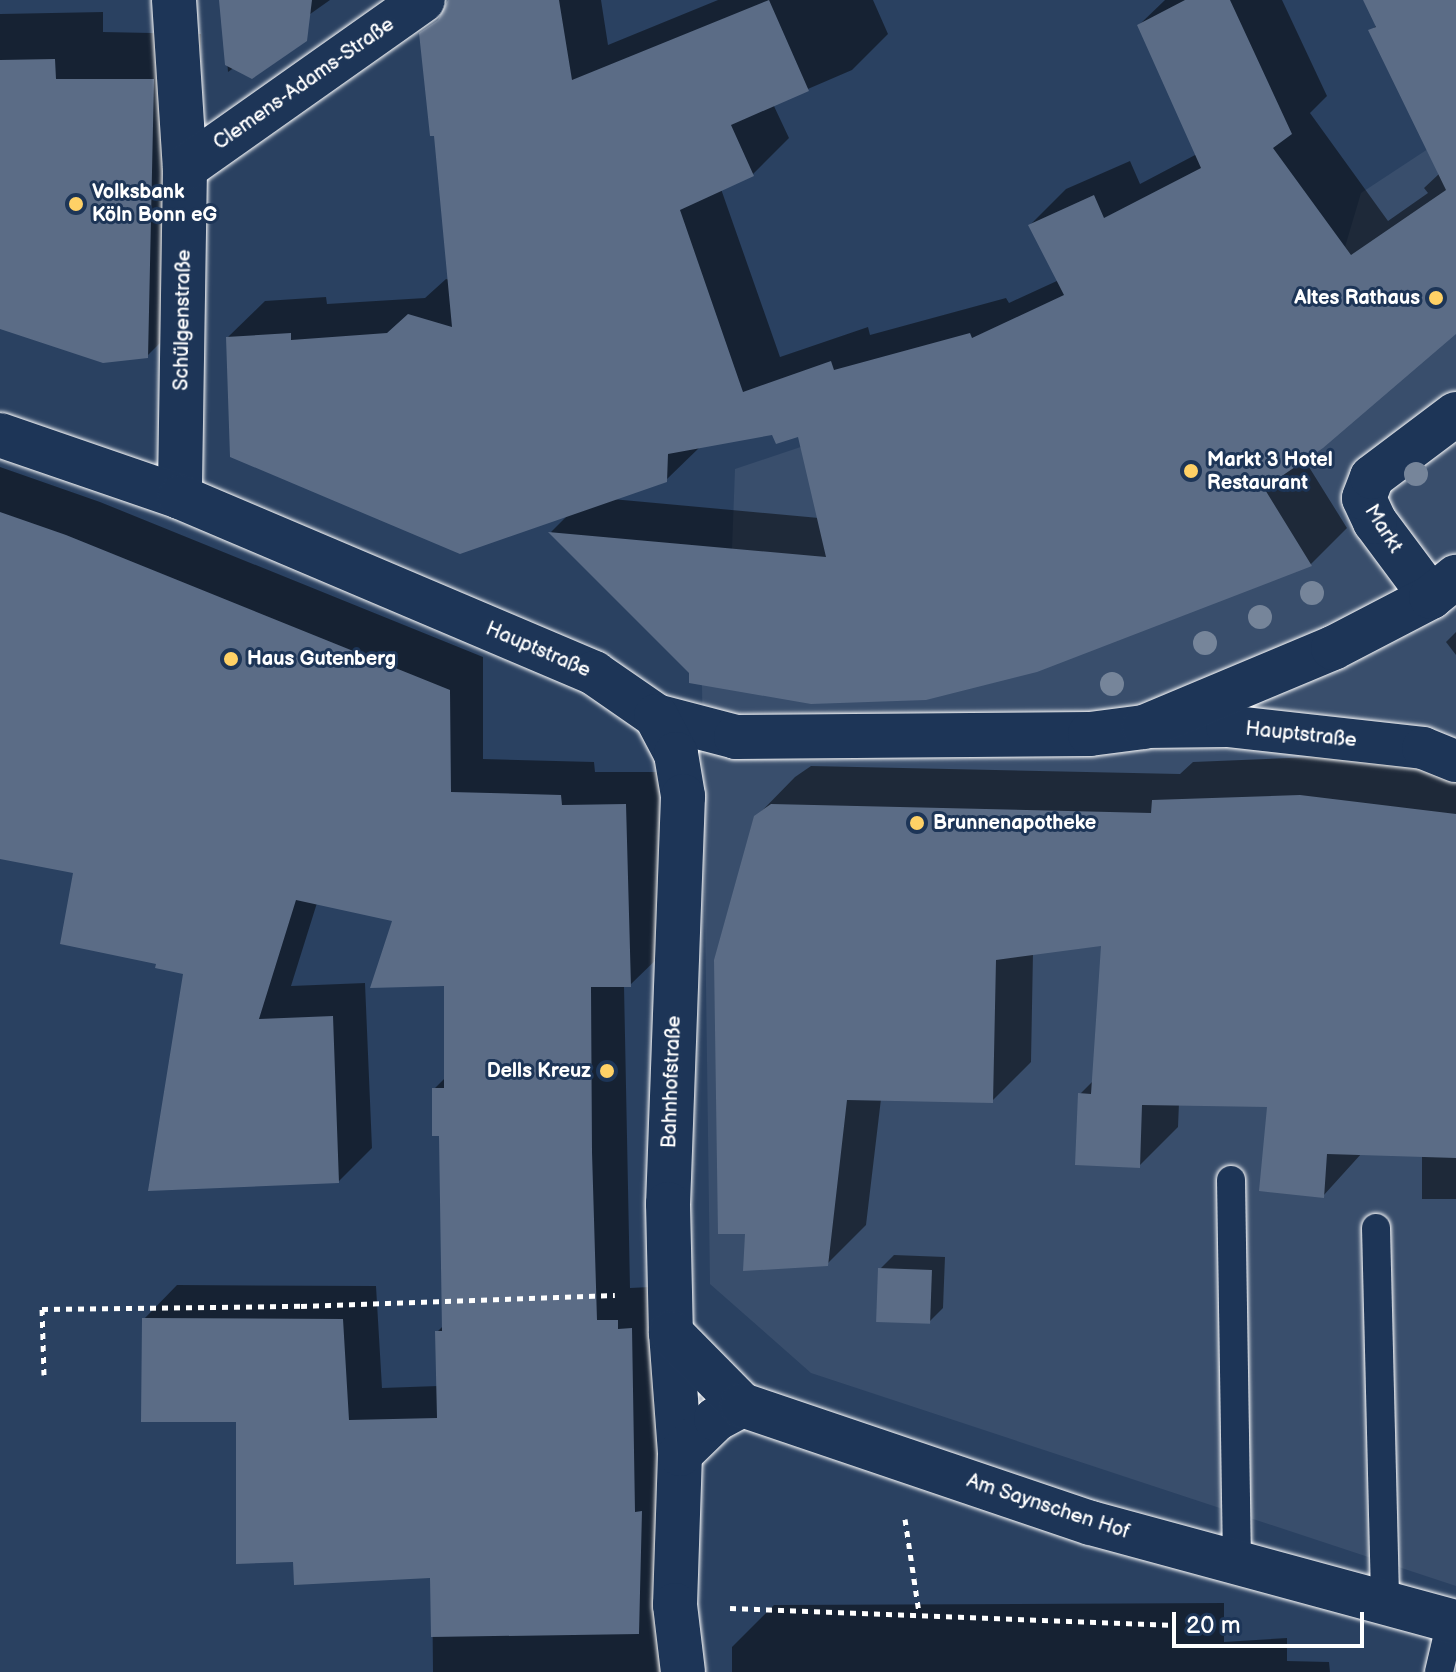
<!DOCTYPE html>
<html>
<head>
<meta charset="utf-8">
<style>
	body { margin:0 }
	#map { position:relative; width:1456px; height:1672px; overflow:hidden; background:#2a4161; font-family:"Balsamiq Sans",sans-serif }
	div>[style] { position:absolute }
	.built>* { inset:0; background:#394e6c }
	.shadow>* { inset:0; background:#0007 }
	.building>* { inset:0; background:#5b6c86; transform-origin:0 0 }
	.path>* { height:5px; margin-top:-2.5px; transform-origin:0; background:repeating-linear-gradient(90deg,#fff 0 6px,transparent 0 12px) }
	.roads { filter:drop-shadow(0 0 2px #fff) drop-shadow(0 0 2px #fff) }
	.service>* { height:28px; margin:-14px; padding:0 14px; transform-origin:14px; border-radius:14px; background:#1d3557 }
	.pedestrian>* { height:42px; margin:-21px; padding:0 21px; transform-origin:21px; border-radius:21px; background:#1d3557 }
	.minor>* { height:44px; margin:-22px; padding:0 22px; transform-origin:22px; border-radius:22px; background:#1d3557 }
	.secondary>* { height:44px; margin:-22px; padding:0 22px; transform-origin:22px; border-radius:22px; background:#1d3557 }
	.trees>* { width:24px; height:24px; margin:-12px; border-radius:50%; background:#76859a }
	.dots>* { width:22px; height:22px; translate:-50% -50%; box-sizing:border-box; border:4px solid #1d3557; border-radius:50% }
	span { translate:-50% -50%; white-space:nowrap; text-align:center; line-height:1.15; -webkit-text-stroke:6px #1d3557; paint-order:stroke }
	.street-label { font-size:20px; color:#fff }
	.poi-label { font-size:20px; color:#fff; font-weight:700 }
	.left { translate:0 -50%; text-align:left }
	.right { translate:-100% -50%; text-align:right }
	.scale { position:absolute; left:1172px; top:1612px; width:192px; height:36px; box-sizing:border-box; border:4px solid #fff; border-top:0; padding-left:10px; font-size:24px; line-height:28px; white-space:nowrap; color:#fff; -webkit-text-stroke:6px #1d3557; paint-order:stroke }
</style>
</head>
<body>
<div id="map">
	<div class="built">
		<i style="clip-path:polygon(1456px 135px,1456px 1586px,811px 1373px,710px 1284px,702px 685px,732px 550px,735px 469px,1032px 369px,1345px 247px,1361px 193px,1437px 143px)"></i>
	</div>
	<div class="shadow">
		<i style="clip-path:polygon(222px 0,330px 0,228px 72px)"></i>
		<i style="clip-path:polygon(evenodd,493px 0,601px 0,608px 45px,718px 0,873px 0,888px 34px,852px 70px,773px 104px,789px 138px,753px 174px,721px 189px,780px 357px,868px 327px,870px 335px,1006px 298px,1009px 303px,1059px 280px,1030px 225px,1066px 189px,1130px 161px,1140px 184px,1197px 154px,1139px 25px,1165px 0,1282px 0,1327px 96px,1310px 113px,1388px 221px,1428px 193px,1424px 188px,1440px 173px,1371px 31px,1377px 25px,1365px 0,1456px 0,1456px 333px,1304px 459px,1347px 528px,1311px 564px,1037px 669px,691px 673px,551px 532px,569px 514px,228px 337px,265px 301px,326px 297px,327px 304px,425px 298px,446px 279px,450px 280px,493px 0,774px 433px,800px 434px,819px 518px,612px 499px,666px 480px,701px 446px,774px 433px)"></i>
		<i style="clip-path:polygon(103px 12px,103px 32px,201px 34px,195px 308px,147px 356px,0 327px,0 14px)"></i>
		<i style="clip-path:polygon(0 467px,100px 502px,483px 657px,483px 759px,594px 762px,595px 772px,659px 772px,664px 952px,630px 985px,624px 985px,630px 1288px,650px 1287px,665px 1296px,663px 1672px,433px 1672px,432px 1576px,295px 1560px,238px 1420px,144px 1319px,177px 1285px,376px 1286px,382px 1388px,438px 1386px,437px 1332px,444px 1325px,441px 1134px,434px 1089px,446px 1077px,446px 984px,394px 920px,317px 903px,291px 986px,365px 983px,372px 1148px,339px 1181px,185px 972px,158px 963px,76px 871px,0 767px)"></i>
		<i style="clip-path:polygon(1456px 632px,1456px 655px,1446px 642px)"></i>
		<i style="clip-path:polygon(1340px 756px,1456px 771px,1456px 1199px,1422px 1199px,1422px 1155px,1362px 1153px,1323px 1196px,1269px 1105px,1179px 1103px,1178px 1127px,1139px 1166px,1080px 1094px,1094px 1080px,1104px 943px,1033px 953px,1031px 1062px,992px 1101px,881px 1099px,866px 1225px,827px 1264px,756px 817px,795px 777px,811px 766px,1180px 774px,1193px 762px)"></i>
		<i style="clip-path:polygon(894px 1255px,945px 1257px,943px 1308px,929px 1322px,880px 1269px)"></i>
		<i style="clip-path:polygon(1224px 1603px,1224px 1642px,1287px 1638px,1287px 1661px,1329px 1662px,1330px 1672px,732px 1672px,732px 1647px,774px 1605px)"></i>
	</div>
	<div class="building">
		<i style="clip-path:polygon(219px 0,312px 0,307px 41px,252px 79px,225px 65px)"></i>
		<i style="clip-path:polygon(448px 0,559px 0,572px 80px,769px 0,809px 91px,731px 125px,754px 176px,680px 210px,743px 392px,831px 361px,834px 370px,970px 333px,972px 338px,1064px 295px,1028px 225px,1094px 195px,1104px 218px,1201px 168px,1137px 25px,1185px 0,1230px 0,1292px 134px,1273px 148px,1351px 255px,1446px 190px,1368px 30px,1376px 27px,1363px 0,1456px 0,1456px 334px,1323px 448px,1264px 488px,1312px 566px,1037px 672px,926px 700px,811px 704px,689px 683px,689px 673px,548px 532px,826px 557px,798px 437px,776px 444px,772px 435px,668px 454px,667px 482px,460px 554px,230px 457px,226px 337px,291px 333px,291px 340px,387px 333px,408px 314px,452px 327px,434px 136px,430px 136px,419px 33px,438px 20px)"></i>
		<i style="clip-path:polygon(55px 59px,56px 79px,154px 79px,148px 358px,103px 363px,0 329px,0 60px)"></i>
		<i style="clip-path:polygon(0 512px,66px 535px,450px 690px,451px 792px,561px 795px,562px 805px,626px 804px,631px 987px,591px 987px,592px 1152px,597px 1320px,618px 1320px,618px 1329px,632px 1328px,635px 1512px,642px 1511px,639px 1634px,431px 1637px,430px 1578px,294px 1585px,293px 1562px,236px 1564px,236px 1422px,141px 1422px,142px 1318px,343px 1319px,349px 1420px,437px 1418px,435px 1331px,442px 1331px,439px 1136px,432px 1136px,432px 1088px,444px 1088px,444px 986px,370px 988px,392px 921px,296px 900px,259px 1019px,333px 1016px,339px 1183px,148px 1191px,183px 974px,155px 968px,156px 964px,60px 944px,73px 873px,0 859px)"></i>
		<i style="clip-path:polygon(1300px 795px,1456px 814px,1456px 1158px,1327px 1154px,1324px 1198px,1259px 1191px,1267px 1107px,1142px 1105px,1140px 1168px,1075px 1165px,1078px 1093px,1091px 1094px,1101px 946px,996px 960px,993px 1103px,847px 1100px,828px 1266px,743px 1271px,745px 1234px,718px 1234px,714px 960px,754px 816px,771px 804px,1151px 813px,1152px 800px)"></i>
		<i style="left:878px;top:1268px;width:54px;height:54px;rotate:2deg"></i>
	</div>
	<div class="path">
		<i style="left:44px;top:1375px;width:66px;rotate:-91.7deg"></i>
		<i style="left:42px;top:1309px;width:259px;rotate:-0.7deg"></i>
		<i style="left:301px;top:1306px;width:314px;rotate:-2deg"></i>
		<i style="left:905px;top:1519px;width:95px;rotate:81.5deg"></i>
		<i style="left:730px;top:1608px;width:439px;rotate:2.2deg"></i>
	</div>
	<div class="roads">
		<div class="service">
			<i style="left:1231px;top:1180px;width:383px;rotate:89.1deg"></i>
			<i style="left:1376px;top:1228px;width:375px;rotate:88.6deg"></i>
			<i style="left:1439px;top:1672px;width:52px;rotate:-76.8deg"></i>
		</div>
		<div class="pedestrian">
			<i style="left:1146px;top:727px;width:81px;rotate:-0.7deg"></i>
			<i style="left:1227px;top:726px;width:197px;rotate:6.4deg"></i>
			<i style="left:1423px;top:748px;width:35px;rotate:22deg"></i>
		</div>
		<div class="minor">
			<i style="left:174px;top:0;width:168px;rotate:86.3deg"></i>
			<i style="left:185px;top:168px;width:329px;rotate:90.9deg"></i>
			<i style="left:185px;top:168px;width:291px;rotate:-35.2deg"></i>
			<i style="left:1431px;top:597px;width:94px;rotate:-126.7deg"></i>
			<i style="left:1375px;top:522px;width:26px;rotate:-115deg"></i>
			<i style="left:1364px;top:498px;width:22px;rotate:-69deg"></i>
			<i style="left:1372px;top:477px;width:105px;rotate:-36.9deg"></i>
			<i style="left:656px;top:716px;width:83px;rotate:14.7deg"></i>
			<i style="left:736px;top:737px;width:354px;rotate:-0.5deg"></i>
			<i style="left:1090px;top:734px;width:54px;rotate:-7.4deg"></i>
			<i style="left:1144px;top:727px;width:205px;rotate:-22.7deg"></i>
			<i style="left:1333px;top:648px;width:110px;rotate:-27.5deg"></i>
			<i style="left:1431px;top:597px;width:32px;rotate:-39deg"></i>
			<i style="left:671px;top:1333px;width:121px;rotate:85.7deg"></i>
			<i style="left:680px;top:1454px;width:151px;rotate:91.9deg"></i>
			<i style="left:675px;top:1605px;width:67px;rotate:83.2deg"></i>
			<i style="left:680px;top:1454px;width:50px;rotate:-44.2deg"></i>
			<i style="left:716px;top:1419px;width:30px;rotate:-28deg"></i>
		</div>
		<div class="secondary">
			<i style="left:0;top:435px;width:190px;rotate:19deg"></i>
			<i style="left:180px;top:497px;width:450px;rotate:23deg"></i>
			<i style="left:594px;top:673px;width:75px;rotate:34.7deg"></i>
			<i style="left:656px;top:716px;width:43px;rotate:62.2deg"></i>
			<i style="left:676px;top:754px;width:43px;rotate:80.5deg"></i>
			<i style="left:683px;top:796px;width:408px;rotate:92.1deg"></i>
			<i style="left:668px;top:1204px;width:129px;rotate:88.7deg"></i>
			<i style="left:671px;top:1333px;width:101px;rotate:45.4deg"></i>
			<i style="left:742px;top:1405px;width:368px;rotate:18.7deg"></i>
			<i style="left:1091px;top:1523px;width:378px;rotate:15.2deg"></i>
		</div>
	</div>
	<div class="trees">
		<i style="left:1416px;top:474px"></i>
		<i style="left:1312px;top:593px"></i>
		<i style="left:1260px;top:617px"></i>
		<i style="left:1205px;top:643px"></i>
		<i style="left:1112px;top:684px"></i>
	</div>
	<div class="dots">
		<i style="left:76px;top:204px;background:#ffd166"></i>
		<i style="left:1436px;top:298px;background:#ffd166"></i>
		<i style="left:1191px;top:471px;background:#ffd166"></i>
		<i style="left:231px;top:659px;background:#ffd166"></i>
		<i style="left:917px;top:823px;background:#ffd166"></i>
		<i style="left:607px;top:1071px;background:#ffd166"></i>
	</div>
	<div class="street-label">
		<span style="left:304px;top:84px;rotate:-35deg">Clemens-Adams-Straße</span>
		<span style="left:183px;top:320px;rotate:-89deg">Schülgenstraße</span>
		<span style="left:1383px;top:529px;rotate:58deg">Markt</span>
		<span style="left:538px;top:650px;rotate:23deg">Hauptstraße</span>
		<span style="left:1301px;top:735px;rotate:6deg">Hauptstraße</span>
		<span style="left:672px;top:1082px;rotate:-88deg">Bahnhofstraße</span>
		<span style="left:1048px;top:1507px;rotate:18deg">Am Saynschen Hof</span>
	</div>
	<div class="poi-label">
		<span class="left" style="left:92px;top:204px">Volksbank<br>Köln Bonn eG</span>
		<span class="right" style="left:1420px;top:298px">Altes Rathaus</span>
		<span class="left" style="left:1207px;top:472px">Markt 3 Hotel<br>Restaurant</span>
		<span class="left" style="left:247px;top:659px">Haus Gutenberg</span>
		<span class="left" style="left:933px;top:823px">Brunnenapotheke</span>
		<span class="right" style="left:591px;top:1071px">Dells Kreuz</span>
	</div>
	<div class="scale">20 m</div>
</div>
</body>
</html>
